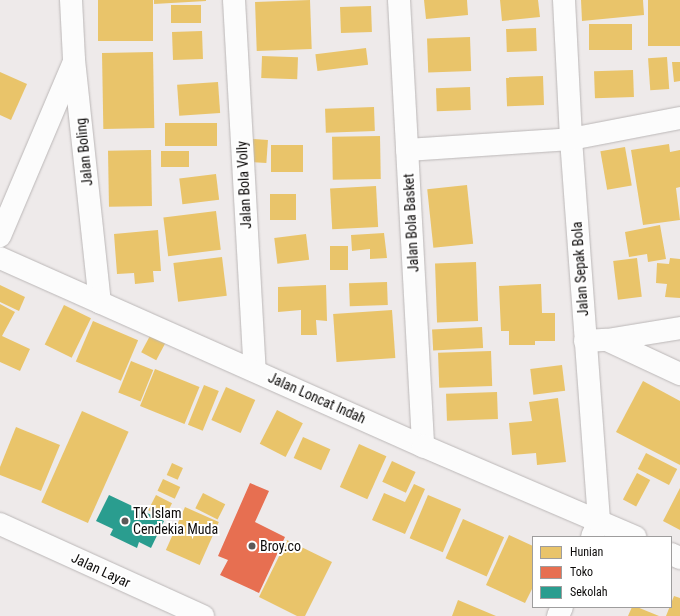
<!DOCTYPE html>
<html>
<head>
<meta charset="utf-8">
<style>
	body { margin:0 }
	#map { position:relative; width:680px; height:616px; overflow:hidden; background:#eeeaea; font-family:"Roboto Condensed",sans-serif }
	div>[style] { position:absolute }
	.homes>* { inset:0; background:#e9c46a; transform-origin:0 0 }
	.shops>* { inset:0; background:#e76f51 }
	.schools>* { inset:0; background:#2a9d8f }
	.roads { filter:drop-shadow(0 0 1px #bbb7b7) drop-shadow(0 0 1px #bbb7b7) }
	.minor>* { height:22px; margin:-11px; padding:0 11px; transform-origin:11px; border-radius:11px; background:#fcfcfc }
	.dots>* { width:11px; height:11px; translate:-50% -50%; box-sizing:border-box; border:2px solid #fff; border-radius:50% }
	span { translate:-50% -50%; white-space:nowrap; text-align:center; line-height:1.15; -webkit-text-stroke:4px #fff; paint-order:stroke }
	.street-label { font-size:14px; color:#0d0b0a }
	.poi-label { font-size:14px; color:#0d0b0a }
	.left { translate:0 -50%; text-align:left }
	.legend { position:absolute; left:532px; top:536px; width:140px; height:72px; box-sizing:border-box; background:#fff; border:1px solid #9e9d9d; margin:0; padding:5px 7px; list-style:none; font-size:12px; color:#0d0b0a }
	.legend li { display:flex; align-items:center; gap:8px; height:20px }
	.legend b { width:20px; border:1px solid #9e9d9d }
</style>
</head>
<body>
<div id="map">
	<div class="homes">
		<i style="left:98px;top:0;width:55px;height:41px"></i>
		<i style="clip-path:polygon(154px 0,206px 0,206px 1px,154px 4px)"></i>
		<i style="left:310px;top:0;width:49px;height:55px;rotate:88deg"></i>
		<i style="clip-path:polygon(424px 0,467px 0,468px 15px,426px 19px)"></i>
		<i style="clip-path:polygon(500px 0,538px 0,540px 17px,502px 21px)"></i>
		<i style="clip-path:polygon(581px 0,643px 0,644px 15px,582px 21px)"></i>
		<i style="left:680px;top:0;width:46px;height:32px;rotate:90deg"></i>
		<i style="left:201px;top:5px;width:18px;height:30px;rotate:90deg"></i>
		<i style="left:371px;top:6px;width:26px;height:31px;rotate:88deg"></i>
		<i style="left:632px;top:24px;width:26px;height:43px;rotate:90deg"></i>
		<i style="left:536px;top:28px;width:23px;height:30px;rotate:88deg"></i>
		<i style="left:202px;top:31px;width:28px;height:30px;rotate:88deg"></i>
		<i style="left:470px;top:37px;width:34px;height:43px;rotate:88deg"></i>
		<i style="left:366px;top:48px;width:17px;height:51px;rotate:83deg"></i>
		<i style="left:153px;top:52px;width:76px;height:51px;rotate:89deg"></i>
		<i style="left:262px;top:56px;width:36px;height:22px;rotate:2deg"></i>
		<i style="left:667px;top:57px;width:32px;height:19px;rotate:86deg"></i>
		<i style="clip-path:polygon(672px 62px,680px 62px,680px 81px,674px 82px)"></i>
		<i style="left:633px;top:70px;width:27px;height:39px;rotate:88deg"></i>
		<i style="clip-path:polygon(0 72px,27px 84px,11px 120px,0 115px)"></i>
		<i style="left:543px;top:76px;width:29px;height:37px;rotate:88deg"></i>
		<i style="left:218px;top:82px;width:31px;height:41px;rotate:86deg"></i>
		<i style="left:470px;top:87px;width:23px;height:34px;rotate:88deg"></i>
		<i style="left:374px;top:107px;width:24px;height:49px;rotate:88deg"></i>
		<i style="left:217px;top:123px;width:23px;height:52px;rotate:90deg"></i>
		<i style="left:380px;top:136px;width:43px;height:48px;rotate:89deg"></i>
		<i style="left:253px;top:139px;width:15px;height:23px;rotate:4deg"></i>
		<i style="clip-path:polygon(669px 144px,670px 152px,680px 150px,680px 187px,676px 188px,680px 220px,643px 225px,631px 150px)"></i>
		<i style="left:271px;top:145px;width:32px;height:27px"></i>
		<i style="left:625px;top:147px;width:39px;height:25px;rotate:80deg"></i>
		<i style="left:151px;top:150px;width:56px;height:43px;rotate:89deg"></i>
		<i style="left:161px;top:151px;width:28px;height:16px"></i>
		<i style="left:216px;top:174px;width:26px;height:37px;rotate:83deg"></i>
		<i style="left:467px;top:185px;width:59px;height:40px;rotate:84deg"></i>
		<i style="left:376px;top:186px;width:41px;height:46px;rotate:87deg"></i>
		<i style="left:270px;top:194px;width:26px;height:26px"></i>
		<i style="left:216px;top:211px;width:39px;height:53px;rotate:83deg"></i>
		<i style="clip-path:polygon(660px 225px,666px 259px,648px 262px,647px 254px,629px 257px,625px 232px)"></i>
		<i style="clip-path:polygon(158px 230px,161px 271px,153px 271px,154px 282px,135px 284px,134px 273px,117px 274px,114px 234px)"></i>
		<i style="clip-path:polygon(384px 233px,387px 258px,370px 259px,370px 249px,352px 251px,351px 235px)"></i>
		<i style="left:306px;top:234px;width:26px;height:32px;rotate:83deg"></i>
		<i style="left:330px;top:246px;width:18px;height:24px"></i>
		<i style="left:222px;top:257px;width:39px;height:49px;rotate:83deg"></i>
		<i style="left:637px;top:258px;width:39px;height:24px;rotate:83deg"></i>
		<i style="clip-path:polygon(670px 258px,680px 259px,680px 298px,665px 297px,667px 284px,656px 283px,657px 263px,669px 264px)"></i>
		<i style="left:476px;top:262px;width:59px;height:41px;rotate:88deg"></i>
		<i style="left:387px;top:282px;width:23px;height:38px;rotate:88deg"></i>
		<i style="clip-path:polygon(541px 284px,542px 313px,555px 313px,555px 341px,535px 341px,535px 345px,509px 345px,509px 331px,501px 331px,499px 286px)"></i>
		<i style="clip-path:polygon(0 285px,25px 297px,19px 311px,0 302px)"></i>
		<i style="clip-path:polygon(326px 285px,327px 321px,316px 320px,317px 335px,301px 335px,301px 310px,278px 312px,278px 287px)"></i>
		<i style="clip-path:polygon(0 304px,15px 312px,2px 336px,30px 349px,20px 371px,0 362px)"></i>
		<i style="left:64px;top:305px;width:30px;height:44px;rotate:26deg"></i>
		<i style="left:392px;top:310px;width:48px;height:59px;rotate:86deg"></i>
		<i style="left:93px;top:321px;width:49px;height:44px;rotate:23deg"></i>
		<i style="left:482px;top:327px;width:21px;height:50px;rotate:87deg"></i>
		<i style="left:152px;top:332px;width:17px;height:23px;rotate:28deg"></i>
		<i style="left:491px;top:351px;width:35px;height:53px;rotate:88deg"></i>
		<i style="left:131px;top:361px;width:24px;height:34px;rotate:22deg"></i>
		<i style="left:562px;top:365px;width:26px;height:32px;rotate:83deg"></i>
		<i style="left:155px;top:369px;width:48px;height:40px;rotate:22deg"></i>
		<i style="clip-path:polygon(643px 381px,680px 401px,680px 465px,616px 432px)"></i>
		<i style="left:204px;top:385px;width:16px;height:43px;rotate:22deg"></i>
		<i style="left:226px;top:387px;width:32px;height:36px;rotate:24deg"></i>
		<i style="left:497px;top:392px;width:27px;height:51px;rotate:88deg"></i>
		<i style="clip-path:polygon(558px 398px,566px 462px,537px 465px,536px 453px,512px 455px,509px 423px,532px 421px,529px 402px)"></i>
		<i style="left:277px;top:410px;width:29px;height:38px;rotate:27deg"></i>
		<i style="left:82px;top:411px;width:51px;height:100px;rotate:24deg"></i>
		<i style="clip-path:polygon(16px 427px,60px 445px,41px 491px,0 475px,0 467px)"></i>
		<i style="left:303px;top:437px;width:30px;height:23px;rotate:24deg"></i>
		<i style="left:359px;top:444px;width:30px;height:47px;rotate:24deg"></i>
		<i style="left:646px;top:453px;width:35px;height:18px;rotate:27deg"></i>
		<i style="left:392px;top:461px;width:26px;height:23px;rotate:25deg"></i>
		<i style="left:172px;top:463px;width:12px;height:13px;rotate:24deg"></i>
		<i style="left:637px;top:473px;width:15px;height:30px;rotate:28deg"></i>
		<i style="left:163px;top:479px;width:19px;height:13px;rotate:25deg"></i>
		<i style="clip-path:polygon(414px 484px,425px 489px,405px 534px,372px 520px,384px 493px,405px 502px)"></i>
		<i style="clip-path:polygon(680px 488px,680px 530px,663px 521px)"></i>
		<i style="left:203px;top:493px;width:25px;height:17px;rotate:27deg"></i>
		<i style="left:156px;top:495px;width:18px;height:17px;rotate:27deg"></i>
		<i style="left:428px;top:495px;width:36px;height:47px;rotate:23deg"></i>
		<i style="left:185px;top:507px;width:37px;height:47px;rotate:24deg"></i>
		<i style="left:463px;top:519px;width:45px;height:43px;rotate:24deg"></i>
		<i style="clip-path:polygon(509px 535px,533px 546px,533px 587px,525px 603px,486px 585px)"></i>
		<i style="clip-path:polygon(287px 540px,332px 562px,305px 616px,297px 616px,259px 597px)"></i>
		<i style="clip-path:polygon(674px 596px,680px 598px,680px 616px,666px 616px)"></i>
		<i style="clip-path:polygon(458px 600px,496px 616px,452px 616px)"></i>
		<i style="clip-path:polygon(632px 607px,637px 607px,659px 616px,628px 616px)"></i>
	</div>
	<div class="shops">
		<i style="clip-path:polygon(250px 483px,269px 491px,255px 522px,285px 537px,259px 593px,220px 575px,228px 560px,218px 556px)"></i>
	</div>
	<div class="schools">
		<i style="clip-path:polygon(109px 495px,164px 521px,151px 548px,139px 542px,137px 548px,110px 535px,113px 529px,96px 521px)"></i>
	</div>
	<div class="roads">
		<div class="minor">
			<i style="left:71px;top:0;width:60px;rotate:87.1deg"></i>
			<i style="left:74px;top:60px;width:244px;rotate:83.9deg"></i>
			<i style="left:234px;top:0;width:371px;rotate:86.8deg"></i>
			<i style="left:399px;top:0;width:447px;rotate:86.9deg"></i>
			<i style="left:564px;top:0;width:139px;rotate:87.1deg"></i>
			<i style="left:571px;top:139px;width:383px;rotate:85.8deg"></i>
			<i style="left:599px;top:521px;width:17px;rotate:114deg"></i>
			<i style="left:407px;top:150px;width:164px;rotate:-3.8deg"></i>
			<i style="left:571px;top:139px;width:111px;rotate:-10.9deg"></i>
			<i style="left:0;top:236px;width:189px;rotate:-67deg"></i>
			<i style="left:0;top:258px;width:463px;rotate:24deg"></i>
			<i style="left:423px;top:446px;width:231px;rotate:23.2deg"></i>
			<i style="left:607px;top:340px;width:74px;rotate:-9.3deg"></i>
			<i style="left:585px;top:341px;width:22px;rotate:-3deg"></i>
			<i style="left:607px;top:340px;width:81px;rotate:25deg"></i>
			<i style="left:0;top:524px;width:223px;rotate:24.4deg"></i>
			<i style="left:671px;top:554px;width:10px;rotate:24deg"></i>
			<i style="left:558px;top:616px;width:10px;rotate:-66deg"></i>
		</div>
	</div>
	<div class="dots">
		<i style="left:125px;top:521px;background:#5c5958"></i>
		<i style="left:252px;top:546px;background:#5c5958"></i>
	</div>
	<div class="street-label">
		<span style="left:84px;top:152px;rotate:-96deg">Jalan Boling</span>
		<span style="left:244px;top:185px;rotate:-93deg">Jalan Bola Volly</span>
		<span style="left:411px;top:223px;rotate:-93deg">Jalan Bola Basket</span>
		<span style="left:580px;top:269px;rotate:-94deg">Jalan Sepak Bola</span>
		<span style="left:317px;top:398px;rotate:24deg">Jalan Loncat Indah</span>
		<span style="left:101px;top:570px;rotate:25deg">Jalan Layar</span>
	</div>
	<div class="poi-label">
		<span class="left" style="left:133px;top:521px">TK Islam<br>Cendekia Muda</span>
		<span class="left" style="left:260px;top:546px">Broy.co</span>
	</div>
	<ul class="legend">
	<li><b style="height:11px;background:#e9c46a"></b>Hunian</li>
	<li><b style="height:11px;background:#e76f51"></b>Toko</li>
	<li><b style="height:11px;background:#2a9d8f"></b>Sekolah</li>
	</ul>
</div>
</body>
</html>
